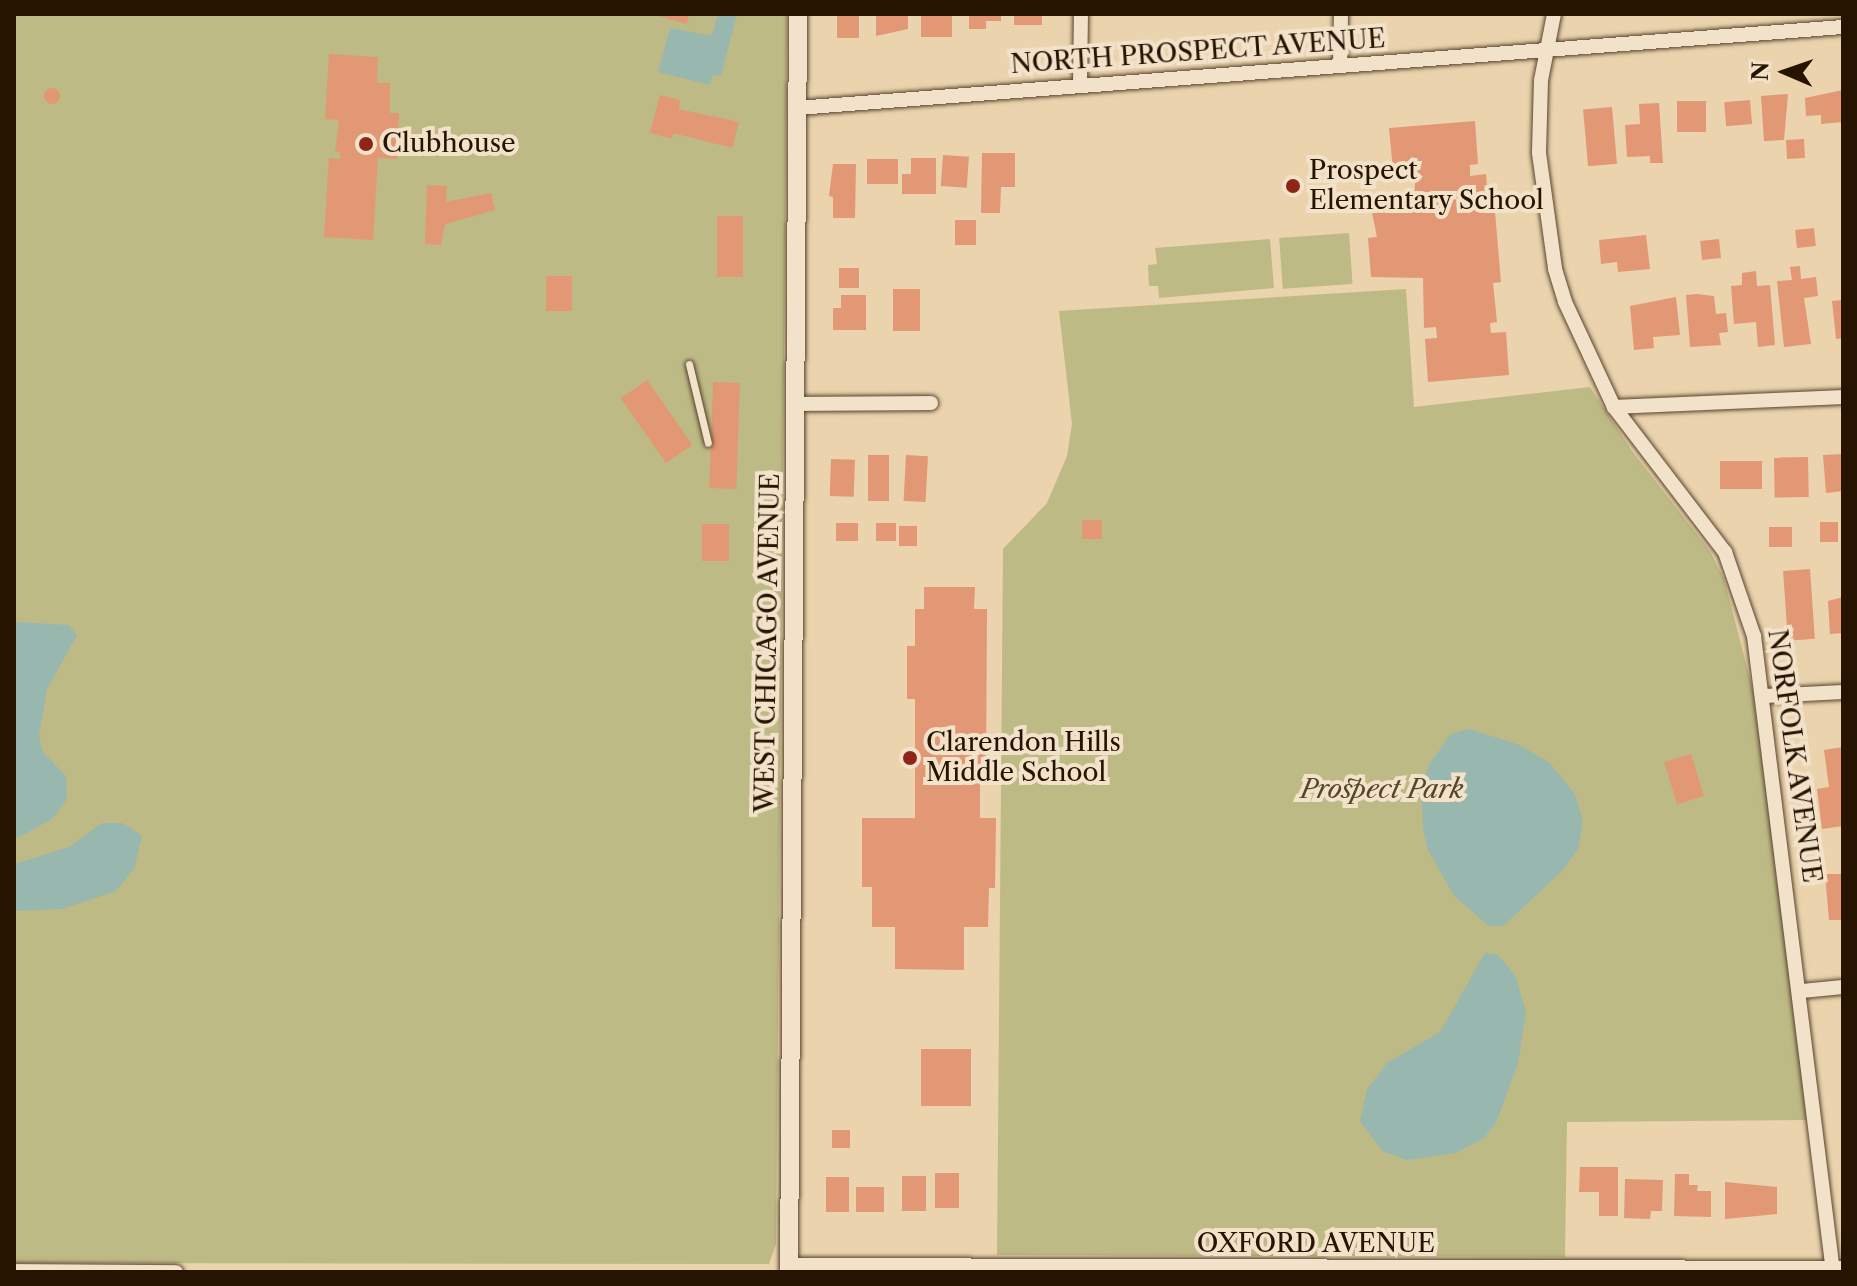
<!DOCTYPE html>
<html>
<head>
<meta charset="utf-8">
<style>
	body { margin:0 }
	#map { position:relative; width:1857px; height:1286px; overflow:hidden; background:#ebd3ae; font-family:"Libre Caslon Text",serif }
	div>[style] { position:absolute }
	.green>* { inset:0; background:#beba85; transform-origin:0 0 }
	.water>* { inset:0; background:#98b7ae }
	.building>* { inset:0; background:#e29775; transform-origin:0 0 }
	.round { border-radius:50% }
	.roads { filter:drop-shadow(0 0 2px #58442c) drop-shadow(0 0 2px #58442c) }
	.service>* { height:7px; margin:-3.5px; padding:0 3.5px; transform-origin:3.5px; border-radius:3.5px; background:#f2e2ca }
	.minor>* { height:14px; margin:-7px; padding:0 7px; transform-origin:7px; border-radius:7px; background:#f2e2ca }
	.secondary>* { height:18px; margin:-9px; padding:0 9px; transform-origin:9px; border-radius:9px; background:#f2e2ca }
	.dots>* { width:22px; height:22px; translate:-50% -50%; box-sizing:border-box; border:4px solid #f2e2ca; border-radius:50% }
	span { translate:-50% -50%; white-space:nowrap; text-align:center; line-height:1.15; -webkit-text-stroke:8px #f2e2ca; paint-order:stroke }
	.street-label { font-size:26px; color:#271400 }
	.poi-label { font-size:26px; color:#271400 }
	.left { translate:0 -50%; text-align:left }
	.park-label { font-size:26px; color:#544628; font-style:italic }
	.frame { position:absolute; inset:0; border:16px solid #271400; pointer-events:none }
	.north { position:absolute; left:1745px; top:32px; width:80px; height:80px; -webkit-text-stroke:6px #f2e2ca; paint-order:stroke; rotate:272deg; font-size:22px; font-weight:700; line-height:32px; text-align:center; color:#271400 }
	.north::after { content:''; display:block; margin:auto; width:28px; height:36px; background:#271400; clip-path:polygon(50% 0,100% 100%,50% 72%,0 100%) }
</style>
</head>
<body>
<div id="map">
	<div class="green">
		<i style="clip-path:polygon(14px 14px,787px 14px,776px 1244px,769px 1264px,14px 1263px)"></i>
		<i style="left:1349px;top:233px;width:51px;height:70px;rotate:86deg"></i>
		<i style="clip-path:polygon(1270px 239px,1274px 288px,1159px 298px,1158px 286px,1149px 286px,1148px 265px,1157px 264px,1155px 248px)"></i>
		<i style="clip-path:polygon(1406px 289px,1414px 407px,1590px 387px,1632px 451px,1710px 551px,1724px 579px,1753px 690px,1808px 1120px,1567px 1122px,1565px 1257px,997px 1255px,1003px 549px,1047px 503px,1067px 456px,1072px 424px,1059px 311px)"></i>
	</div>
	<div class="water">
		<i style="clip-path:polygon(718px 14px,737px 14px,721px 76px,712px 75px,710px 85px,658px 72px,670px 28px,712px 36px)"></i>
		<i style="clip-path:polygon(14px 622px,69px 625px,77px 635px,47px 689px,39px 736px,43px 752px,66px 776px,67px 799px,52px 819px,14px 840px)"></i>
		<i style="clip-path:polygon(1469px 729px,1520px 745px,1550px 763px,1575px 794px,1583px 821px,1578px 849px,1564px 869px,1503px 926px,1489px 926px,1454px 896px,1428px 850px,1423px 829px,1421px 785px,1430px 763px,1451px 734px)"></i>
		<i style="clip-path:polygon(102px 823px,123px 823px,142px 836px,134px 869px,116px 891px,62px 909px,14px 911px,14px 864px,69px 847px)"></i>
		<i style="clip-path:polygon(1485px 953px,1498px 955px,1515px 975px,1526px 1012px,1518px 1063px,1496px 1123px,1484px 1138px,1456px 1153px,1407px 1160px,1382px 1151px,1360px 1121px,1367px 1089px,1387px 1063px,1440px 1032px)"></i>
	</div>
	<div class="building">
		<i style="clip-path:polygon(652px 14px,689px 14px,687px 24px)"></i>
		<i style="left:837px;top:14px;width:22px;height:24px"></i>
		<i style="clip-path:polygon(876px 14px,908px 14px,908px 29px,876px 36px)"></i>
		<i style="left:921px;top:14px;width:31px;height:23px"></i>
		<i style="clip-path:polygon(969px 14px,1001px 14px,1001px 21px,986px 21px,986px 29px,969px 29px)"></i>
		<i style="left:1014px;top:14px;width:28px;height:11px"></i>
		<i style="clip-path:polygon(329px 54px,378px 57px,377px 83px,390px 83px,390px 113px,399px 113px,397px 159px,378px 158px,373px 240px,324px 237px,329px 158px,340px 159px,340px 152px,335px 152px,339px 120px,325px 119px)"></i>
		<i class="round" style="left:44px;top:88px;width:16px;height:16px"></i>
		<i style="clip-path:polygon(1843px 90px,1843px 122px,1821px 124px,1821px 115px,1806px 116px,1805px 98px)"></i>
		<i style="clip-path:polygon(1788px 94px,1784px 140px,1764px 141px,1761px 96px)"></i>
		<i style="clip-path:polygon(660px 95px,680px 100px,679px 109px,739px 122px,732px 148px,673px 133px,672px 139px,650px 133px)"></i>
		<i style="left:1750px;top:100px;width:24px;height:26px;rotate:85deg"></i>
		<i style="left:1677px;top:101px;width:29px;height:31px"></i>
		<i style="clip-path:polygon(1659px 103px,1663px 163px,1650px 163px,1650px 156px,1627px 157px,1625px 125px,1640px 124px,1639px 104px)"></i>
		<i style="left:1612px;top:107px;width:57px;height:29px;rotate:85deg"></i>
		<i style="clip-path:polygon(1475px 121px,1478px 164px,1470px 165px,1470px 176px,1486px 174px,1489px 213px,1495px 212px,1501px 282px,1493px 283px,1497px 322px,1490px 323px,1491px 333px,1506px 332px,1509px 375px,1428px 382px,1425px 339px,1437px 338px,1436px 327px,1424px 328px,1423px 278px,1371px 277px,1368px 238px,1377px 237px,1370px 203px,1414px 200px,1416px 168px,1393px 170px,1389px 128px)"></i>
		<i style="left:1804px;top:139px;width:19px;height:18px;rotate:87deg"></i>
		<i style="clip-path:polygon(982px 153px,1015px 153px,1015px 187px,1001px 187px,1000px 213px,981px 213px)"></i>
		<i style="left:943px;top:155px;width:26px;height:31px;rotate:4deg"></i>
		<i style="clip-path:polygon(911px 158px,936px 158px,936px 194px,902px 194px,902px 174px,911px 174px)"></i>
		<i style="left:867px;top:159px;width:31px;height:25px"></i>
		<i style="clip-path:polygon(833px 164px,856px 164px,855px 218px,833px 218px,833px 197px,829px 196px)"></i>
		<i style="clip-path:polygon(427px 185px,447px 186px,446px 202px,491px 193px,495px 210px,445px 224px,441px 245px,425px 244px)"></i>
		<i style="left:717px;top:216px;width:26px;height:61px"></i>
		<i style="left:955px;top:220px;width:21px;height:25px"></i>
		<i style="left:1814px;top:228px;width:18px;height:19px;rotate:84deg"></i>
		<i style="clip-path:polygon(1646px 235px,1650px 269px,1618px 272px,1617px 262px,1601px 264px,1599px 240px)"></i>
		<i style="left:1719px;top:239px;width:19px;height:19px;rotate:84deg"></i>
		<i style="clip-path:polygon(1800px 266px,1801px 279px,1816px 277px,1818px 296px,1804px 298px,1811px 344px,1784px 347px,1777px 281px,1792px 280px,1790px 267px)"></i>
		<i style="left:839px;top:268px;width:20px;height:20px"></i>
		<i style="clip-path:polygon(1756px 271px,1757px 286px,1770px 285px,1775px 345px,1758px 347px,1756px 322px,1734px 324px,1731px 286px,1742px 285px,1742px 273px)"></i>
		<i style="left:546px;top:276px;width:26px;height:35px"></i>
		<i style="left:893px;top:289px;width:27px;height:42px"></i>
		<i style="clip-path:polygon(1697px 294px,1714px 296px,1716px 314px,1726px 313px,1728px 332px,1719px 333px,1721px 345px,1690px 347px,1686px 295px)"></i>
		<i style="clip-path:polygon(841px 295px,866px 295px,866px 330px,833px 330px,833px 308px,841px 308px)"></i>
		<i style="clip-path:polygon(1676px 297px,1680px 335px,1653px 337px,1654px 348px,1634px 350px,1630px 306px)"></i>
		<i style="clip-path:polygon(1843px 300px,1843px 338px,1836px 339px,1832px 301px)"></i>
		<i style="left:647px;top:380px;width:79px;height:32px;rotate:55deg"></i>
		<i style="left:713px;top:382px;width:27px;height:106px;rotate:2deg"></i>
		<i style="clip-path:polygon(1843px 454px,1843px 491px,1826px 493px,1823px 455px)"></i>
		<i style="left:868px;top:455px;width:21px;height:46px"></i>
		<i style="left:906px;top:455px;width:22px;height:46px;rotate:3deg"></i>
		<i style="left:1808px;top:457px;width:40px;height:34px;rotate:89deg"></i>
		<i style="left:831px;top:459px;width:24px;height:37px;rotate:2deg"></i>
		<i style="left:1720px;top:461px;width:42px;height:28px"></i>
		<i style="left:1082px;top:520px;width:20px;height:19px"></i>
		<i style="left:1820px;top:522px;width:18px;height:20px"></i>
		<i style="left:836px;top:523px;width:22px;height:18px"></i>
		<i style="left:876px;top:523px;width:20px;height:18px"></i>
		<i style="left:702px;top:524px;width:27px;height:37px"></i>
		<i style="left:899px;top:526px;width:18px;height:20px"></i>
		<i style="left:1769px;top:527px;width:23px;height:20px"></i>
		<i style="left:1810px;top:569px;width:70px;height:27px;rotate:86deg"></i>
		<i style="clip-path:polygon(924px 587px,975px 587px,974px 609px,987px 609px,986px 777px,980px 777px,980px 818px,996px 818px,995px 888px,989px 888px,988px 927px,964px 927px,964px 970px,895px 969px,895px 927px,872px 927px,872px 887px,862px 887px,862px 818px,915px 818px,915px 699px,907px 699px,907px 646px,915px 646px,915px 609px,924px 609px)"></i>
		<i style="clip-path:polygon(1843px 597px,1843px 633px,1830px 634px,1828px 601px)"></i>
		<i style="clip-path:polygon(1843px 747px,1843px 826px,1822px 829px,1817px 789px,1829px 787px,1824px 750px)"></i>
		<i style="left:1691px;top:754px;width:44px;height:28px;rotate:73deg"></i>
		<i style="clip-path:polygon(1825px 874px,1843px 874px,1843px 920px,1829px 920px)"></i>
		<i style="left:921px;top:1049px;width:50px;height:57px"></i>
		<i style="left:832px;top:1130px;width:18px;height:18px"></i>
		<i style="clip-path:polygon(1580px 1167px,1618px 1167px,1618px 1216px,1599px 1216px,1599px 1192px,1579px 1192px)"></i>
		<i style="left:935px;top:1173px;width:24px;height:35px"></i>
		<i style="clip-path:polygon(1675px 1174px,1689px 1174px,1689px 1185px,1698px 1185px,1697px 1191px,1711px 1191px,1711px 1217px,1674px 1216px)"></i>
		<i style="left:902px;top:1176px;width:24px;height:35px"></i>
		<i style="left:826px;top:1177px;width:23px;height:35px"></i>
		<i style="clip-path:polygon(1625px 1179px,1663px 1180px,1662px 1211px,1651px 1211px,1650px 1219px,1624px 1218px)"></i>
		<i style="clip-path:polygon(1725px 1182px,1777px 1187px,1777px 1214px,1725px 1219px)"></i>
		<i style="left:856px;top:1187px;width:28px;height:25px"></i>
	</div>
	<div class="roads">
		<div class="service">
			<i style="left:689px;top:364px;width:81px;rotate:76.5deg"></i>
		</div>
		<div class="minor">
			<i style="left:1554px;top:14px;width:67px;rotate:101.1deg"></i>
			<i style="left:1541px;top:80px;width:73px;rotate:91.6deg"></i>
			<i style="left:1539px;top:153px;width:117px;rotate:82.1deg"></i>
			<i style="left:1555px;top:269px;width:34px;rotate:73deg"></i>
			<i style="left:1565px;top:302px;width:116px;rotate:65deg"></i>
			<i style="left:1614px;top:407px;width:183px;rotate:52.6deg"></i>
			<i style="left:1725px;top:552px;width:89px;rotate:71deg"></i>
			<i style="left:1754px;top:636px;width:641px;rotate:82.92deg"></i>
			<i style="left:1340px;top:66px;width:52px;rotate:-88.9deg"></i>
			<i style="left:1080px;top:83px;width:69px;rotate:-89.2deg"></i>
			<i style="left:797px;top:108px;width:1049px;rotate:-4.43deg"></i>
			<i style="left:796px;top:404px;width:135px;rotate:-0.4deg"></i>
			<i style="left:1614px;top:407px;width:229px;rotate:-2.5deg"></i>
			<i style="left:1765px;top:696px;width:78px;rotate:-2.9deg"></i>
			<i style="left:1802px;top:991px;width:41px;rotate:-5.6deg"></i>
			<i style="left:789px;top:1265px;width:1054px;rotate:0.16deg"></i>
			<i style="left:14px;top:1271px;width:162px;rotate:0.4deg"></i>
		</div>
		<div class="secondary">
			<i style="left:789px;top:1272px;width:1258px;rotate:-89.59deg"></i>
		</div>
	</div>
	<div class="dots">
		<i style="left:366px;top:144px;background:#8f2418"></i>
		<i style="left:1293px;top:186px;background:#8f2418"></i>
		<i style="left:910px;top:758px;background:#8f2418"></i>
	</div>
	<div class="street-label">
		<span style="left:1198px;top:52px;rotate:-4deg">NORTH PROSPECT AVENUE</span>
		<span style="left:768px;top:643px;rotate:-89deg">WEST CHICAGO AVENUE</span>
		<span style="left:1794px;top:756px;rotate:82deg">NORFOLK AVENUE</span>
		<span style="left:1316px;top:1244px">OXFORD AVENUE</span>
	</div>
	<div class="poi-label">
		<span class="left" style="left:382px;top:144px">Clubhouse</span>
		<span class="left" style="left:1309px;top:186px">Prospect<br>Elementary School</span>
		<span class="left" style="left:926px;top:758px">Clarendon Hills<br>Middle School</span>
	</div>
	<div class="park-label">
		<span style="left:1382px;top:790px">Prospect Park</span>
	</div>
	<div class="frame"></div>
	<div class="north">N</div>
</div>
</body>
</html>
